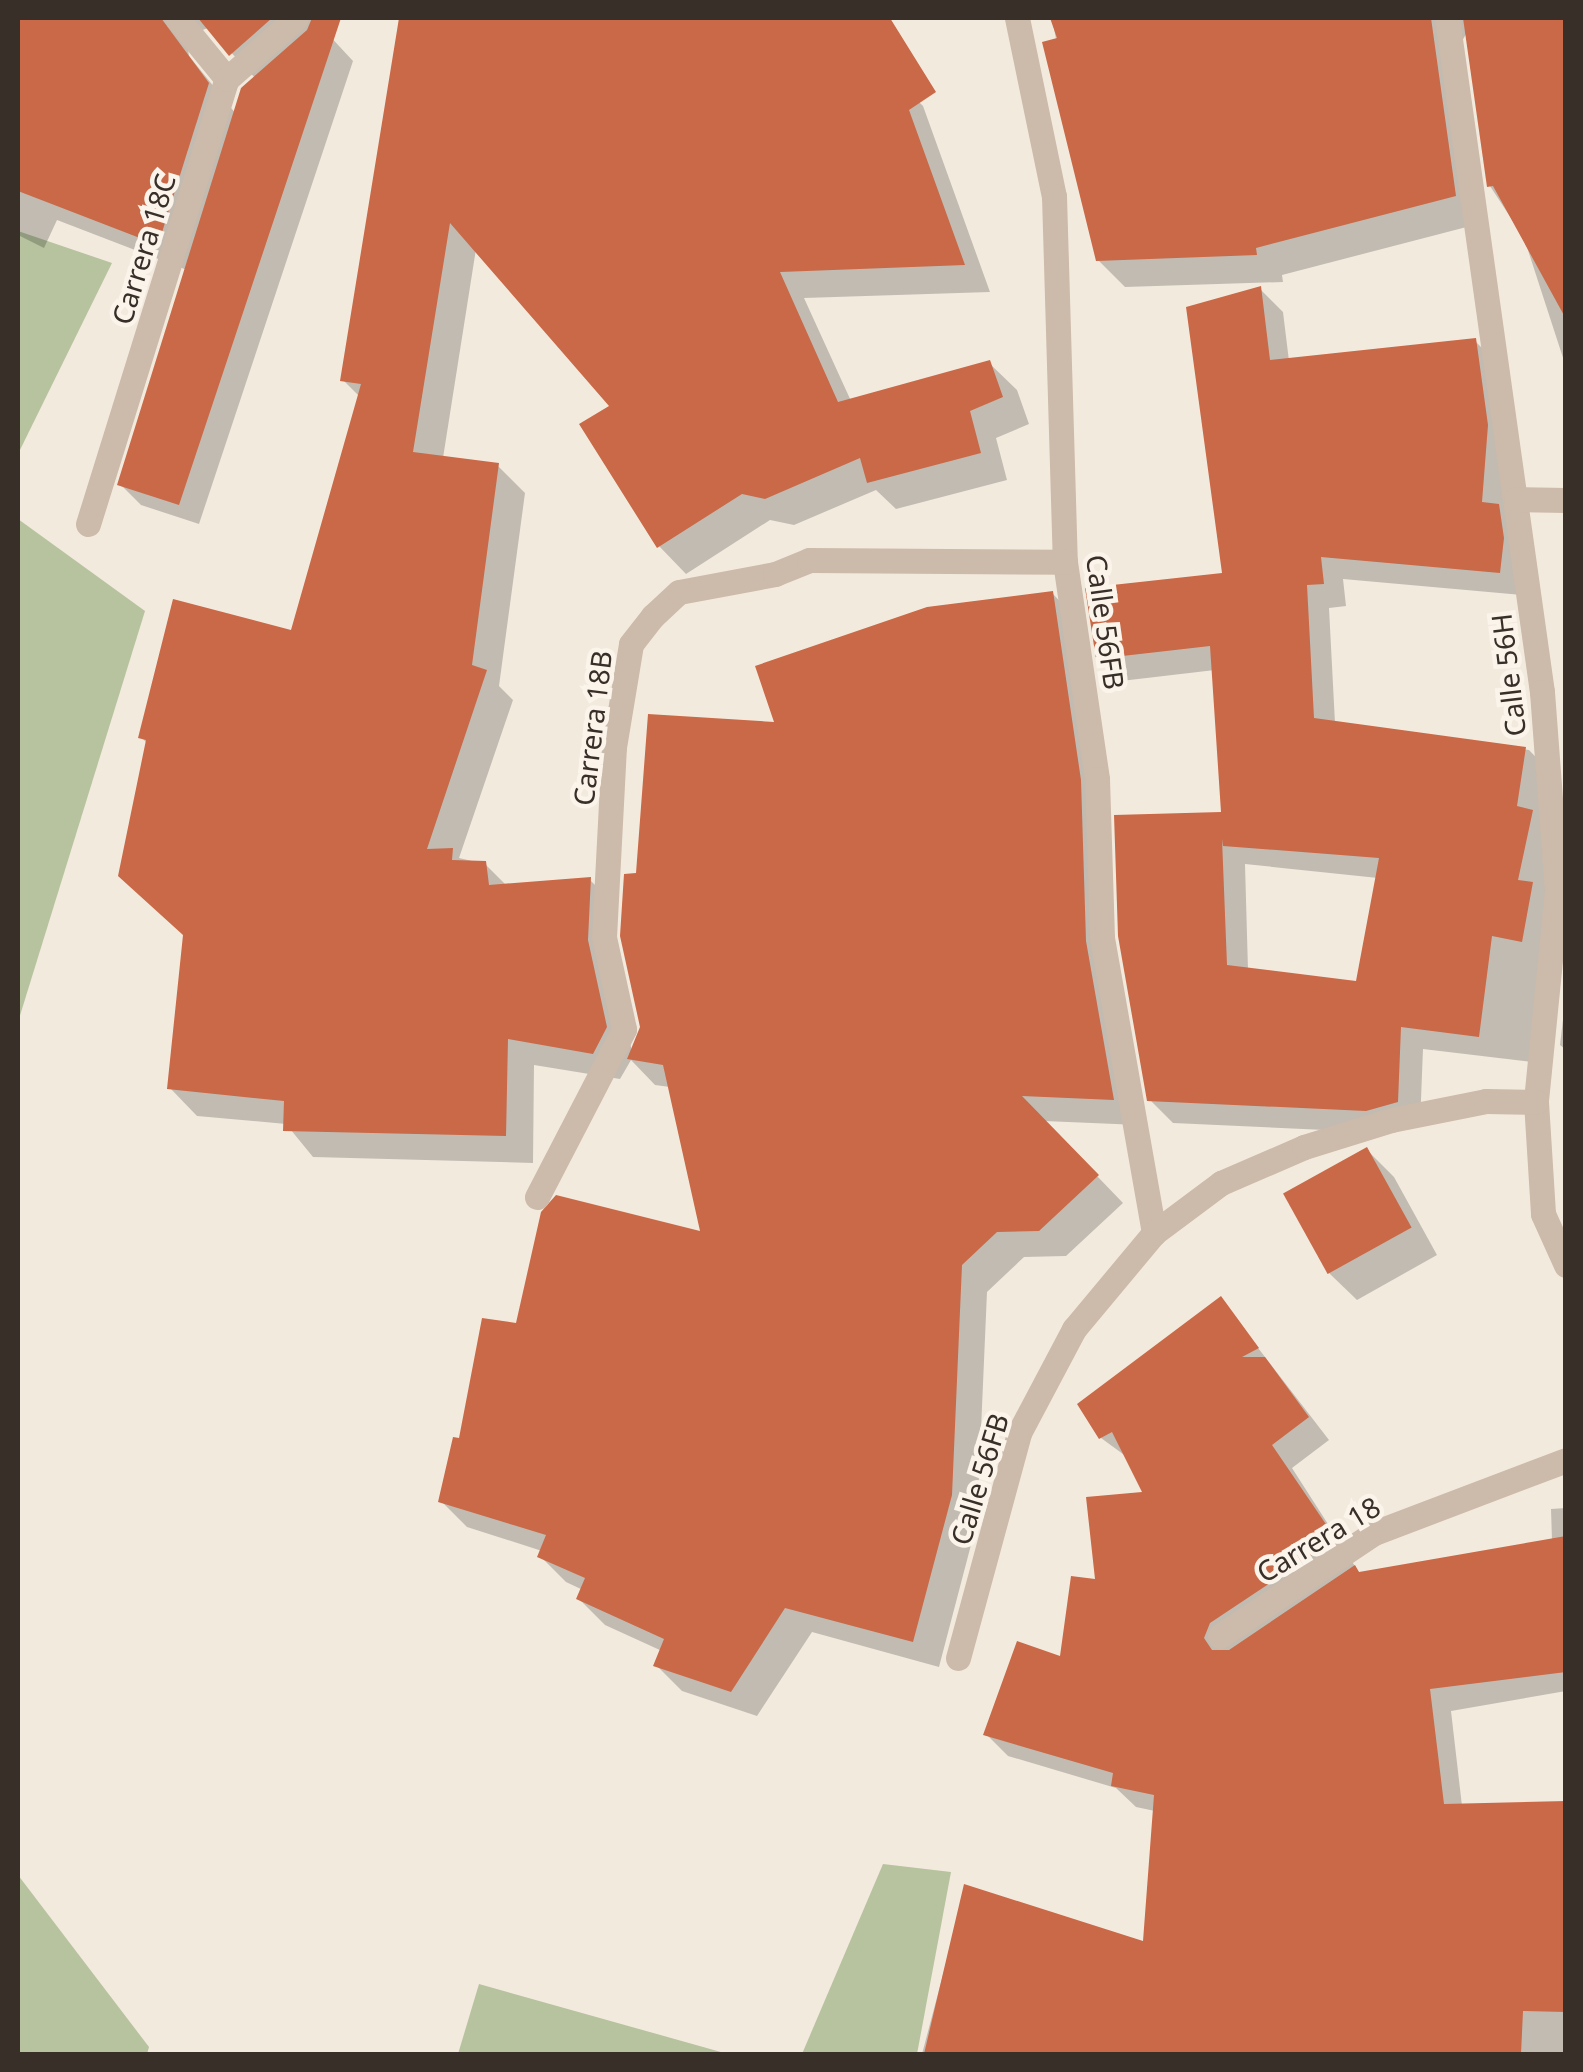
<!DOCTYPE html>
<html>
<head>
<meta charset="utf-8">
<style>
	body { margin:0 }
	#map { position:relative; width:1583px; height:2072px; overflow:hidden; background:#f3eade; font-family:"Noto Sans",sans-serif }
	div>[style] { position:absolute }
	.green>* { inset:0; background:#b6c39e }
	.shadow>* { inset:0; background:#0003 }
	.building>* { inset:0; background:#c96947; transform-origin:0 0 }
	.street>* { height:25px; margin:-12.5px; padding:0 12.5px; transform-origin:12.5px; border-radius:12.5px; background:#ccbaaa }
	span { translate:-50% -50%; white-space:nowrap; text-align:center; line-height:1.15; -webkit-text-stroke:9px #fbf4eb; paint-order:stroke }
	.street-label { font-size:28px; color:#392f29 }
	.frame { position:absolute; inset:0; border:20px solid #392f29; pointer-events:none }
</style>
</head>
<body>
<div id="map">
	<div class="green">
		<i style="clip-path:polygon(18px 231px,112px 263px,18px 454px)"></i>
		<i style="clip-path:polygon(18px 519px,145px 611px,18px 1022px)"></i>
		<i style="clip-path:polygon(883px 1864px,951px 1872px,917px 2054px,802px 2054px)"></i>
		<i style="clip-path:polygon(18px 1875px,149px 2047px,147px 2054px,18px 2054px)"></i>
		<i style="clip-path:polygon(479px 1984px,728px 2054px,458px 2054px)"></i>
	</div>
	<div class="shadow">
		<i style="clip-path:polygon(evenodd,18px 18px,313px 18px,353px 61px,199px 524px,141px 505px,120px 484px,187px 270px,57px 220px,44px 248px,18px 235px,18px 18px,208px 28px,256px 79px,236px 114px,189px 56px,186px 36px,208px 28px)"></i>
		<i style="clip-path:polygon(401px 18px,851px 18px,585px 248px,896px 79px,923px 106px,990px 292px,804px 298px,851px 401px,989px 363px,1017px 390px,1029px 424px,996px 438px,1007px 480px,896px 509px,876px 490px,794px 525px,770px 520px,686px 574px,659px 546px,613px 407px,476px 249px,443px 458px,498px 466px,525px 493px,499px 686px,513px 700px,459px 858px,485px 864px,507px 886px,590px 880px,617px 907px,614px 969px,632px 1052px,642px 1026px,638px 876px,778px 725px,1052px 593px,1078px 620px,1111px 968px,1139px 1125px,1044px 1121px,1123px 1203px,1066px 1256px,1024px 1257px,987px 1292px,977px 1522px,939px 1667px,812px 1632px,757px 1716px,682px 1691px,656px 1665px,662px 1651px,605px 1625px,579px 1599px,583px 1590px,566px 1582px,540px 1556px,542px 1551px,467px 1527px,441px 1501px,461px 1441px,518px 1326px,703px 1235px,670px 1087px,655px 1085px,631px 1060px,620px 1079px,534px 1065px,533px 1163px,313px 1157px,286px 1124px,197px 1116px,170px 1088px,186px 936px,148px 744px,141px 737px,293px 633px,360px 397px,343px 380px)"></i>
		<i style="clip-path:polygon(1052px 18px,1566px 18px,1566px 367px,1524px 238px,1490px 186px,1468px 31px,1457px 49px,1482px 223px,1282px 275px,1283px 282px,1125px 287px,1098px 260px)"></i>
		<i style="clip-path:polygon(evenodd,1260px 289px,1283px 312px,1289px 361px,1475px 341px,1498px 364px,1522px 595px,1343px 579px,1346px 606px,1329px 608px,1335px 723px,1529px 750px,1552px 774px,1548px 1064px,1423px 1049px,1420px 1125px,1391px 1133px,1173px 1123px,1150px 1100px,1223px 814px,1215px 670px,1121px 681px,1098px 658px,1225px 575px,1260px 289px,1245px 864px,1378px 878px,1358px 984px,1248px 970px,1245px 864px)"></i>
		<i style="clip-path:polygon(1566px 994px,1566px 1050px,1560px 1045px)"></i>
		<i style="clip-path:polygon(1367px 1150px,1394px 1177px,1437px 1255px,1357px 1300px,1330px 1274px,1287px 1196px)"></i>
		<i style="clip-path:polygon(1221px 1300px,1329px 1440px,1292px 1468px,1360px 1574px,1552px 1541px,1551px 1509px,1566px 1508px,1566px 1691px,1451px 1711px,1462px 1806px,1566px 1803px,1566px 2054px,922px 2054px,966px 1888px,1146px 1945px,1155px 1811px,1136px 1807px,1116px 1788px,1008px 1756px,986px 1734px,1062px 1659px,1146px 1494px,1127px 1457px,1101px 1438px)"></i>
	</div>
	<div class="building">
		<i style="clip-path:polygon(18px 18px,161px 18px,209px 83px,158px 245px,18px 191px)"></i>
		<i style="clip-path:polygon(198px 18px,272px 18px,229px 56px)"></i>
		<i style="clip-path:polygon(312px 18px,341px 18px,179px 505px,117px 485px,241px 88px,307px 30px)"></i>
		<i style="clip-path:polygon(399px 18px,890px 18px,936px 92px,909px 110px,965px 265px,780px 272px,838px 402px,990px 360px,1003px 397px,970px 411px,981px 453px,867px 483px,860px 458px,765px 499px,742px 494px,657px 548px,579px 424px,609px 406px,450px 223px,413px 452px,499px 463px,472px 665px,487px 670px,427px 849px,453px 848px,452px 860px,486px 861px,489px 885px,591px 877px,588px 940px,607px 1027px,593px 1054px,508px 1039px,506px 1136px,283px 1131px,284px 1101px,167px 1089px,183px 935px,118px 876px,146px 740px,138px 738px,173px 599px,291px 630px,361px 384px,340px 381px)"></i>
		<i style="clip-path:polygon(1050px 18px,1431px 18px,1456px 196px,1256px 248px,1257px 255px,1096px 261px,1042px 42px,1057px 38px)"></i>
		<i style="clip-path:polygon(1463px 18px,1566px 18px,1566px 319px,1493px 186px,1487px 187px)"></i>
		<i style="clip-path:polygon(evenodd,1261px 286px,1270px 360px,1476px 338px,1488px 425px,1482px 502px,1499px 504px,1504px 538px,1500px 573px,1321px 557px,1324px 584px,1307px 585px,1314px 718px,1526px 747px,1517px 806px,1533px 810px,1518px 880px,1533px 882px,1522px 942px,1492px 936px,1479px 1037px,1401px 1027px,1398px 1102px,1366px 1111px,1147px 1101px,1118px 936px,1114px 815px,1221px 812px,1210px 646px,1096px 659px,1085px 588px,1222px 573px,1186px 307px,1261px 286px,1222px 839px,1223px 846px,1379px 858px,1356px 981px,1227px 965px,1222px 839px)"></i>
		<i style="clip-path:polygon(1053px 591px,1081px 780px,1086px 941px,1114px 1100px,1022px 1096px,1099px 1175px,1039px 1231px,997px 1232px,962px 1265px,952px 1495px,913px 1642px,785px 1608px,731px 1692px,653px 1666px,664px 1639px,576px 1599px,585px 1578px,537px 1557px,546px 1535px,438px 1502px,453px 1437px,459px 1438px,482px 1318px,516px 1323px,541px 1212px,556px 1195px,700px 1231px,663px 1065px,627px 1059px,640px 1027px,620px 936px,624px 874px,636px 873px,648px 714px,774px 722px,755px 666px,927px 607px)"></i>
		<i style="left:1367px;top:1147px;width:92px;height:96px;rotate:61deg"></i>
		<i style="clip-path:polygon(1221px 1296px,1259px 1348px,1242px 1357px,1265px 1357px,1309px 1417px,1272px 1445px,1336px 1539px,1210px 1623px,1204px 1638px,1212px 1650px,1229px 1650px,1355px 1565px,1359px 1572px,1566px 1536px,1566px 1672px,1430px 1689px,1444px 1804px,1566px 1801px,1566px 2012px,1523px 2011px,1521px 2054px,924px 2054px,964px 1884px,1143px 1941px,1154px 1795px,1111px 1786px,1113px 1773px,983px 1735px,1017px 1641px,1060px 1656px,1071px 1576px,1095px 1579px,1086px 1497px,1142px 1492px,1112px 1432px,1099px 1439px,1077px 1404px)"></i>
	</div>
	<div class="street">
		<i style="left:177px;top:18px;width:79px;rotate:50.7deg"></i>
		<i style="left:1017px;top:18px;width:182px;rotate:78.3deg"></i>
		<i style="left:1054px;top:196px;width:366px;rotate:88.3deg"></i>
		<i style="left:1065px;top:562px;width:219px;rotate:81.6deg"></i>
		<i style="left:1097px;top:779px;width:159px;rotate:88.2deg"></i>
		<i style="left:1102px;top:938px;width:300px;rotate:80deg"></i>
		<i style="left:1447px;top:18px;width:681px;rotate:81.98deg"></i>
		<i style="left:1542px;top:692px;width:199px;rotate:85.7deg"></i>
		<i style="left:1557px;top:890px;width:213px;rotate:95.7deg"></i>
		<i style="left:1536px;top:1102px;width:112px;rotate:86.4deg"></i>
		<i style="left:1543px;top:1214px;width:56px;rotate:65.7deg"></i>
		<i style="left:1516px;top:499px;width:50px;rotate:1.1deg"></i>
		<i style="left:88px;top:524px;width:466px;rotate:-72.7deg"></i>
		<i style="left:227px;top:79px;width:92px;rotate:-41.5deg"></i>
		<i style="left:537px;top:1197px;width:189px;rotate:-62.6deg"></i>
		<i style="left:624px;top:1029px;width:94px;rotate:-102.3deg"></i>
		<i style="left:604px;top:937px;width:190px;rotate:-87deg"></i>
		<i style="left:614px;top:747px;width:104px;rotate:-80.6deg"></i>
		<i style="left:631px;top:644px;width:36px;rotate:-52deg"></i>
		<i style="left:653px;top:616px;width:35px;rotate:-43deg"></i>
		<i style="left:679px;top:592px;width:98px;rotate:-10.6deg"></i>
		<i style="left:775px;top:574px;width:37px;rotate:-22deg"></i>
		<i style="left:809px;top:560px;width:256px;rotate:0.4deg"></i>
		<i style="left:1220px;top:1636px;width:185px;rotate:-33.8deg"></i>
		<i style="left:1374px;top:1533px;width:205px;rotate:-20.8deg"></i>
		<i style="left:958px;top:1658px;width:233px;rotate:-74.8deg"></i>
		<i style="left:1019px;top:1433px;width:118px;rotate:-62.1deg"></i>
		<i style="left:1074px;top:1329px;width:125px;rotate:-50.2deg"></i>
		<i style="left:1154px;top:1233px;width:84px;rotate:-36.7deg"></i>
		<i style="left:1221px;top:1183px;width:90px;rotate:-23.4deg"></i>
		<i style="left:1304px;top:1147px;width:91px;rotate:-17.2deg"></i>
		<i style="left:1391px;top:1120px;width:97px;rotate:-11.3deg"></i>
		<i style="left:1486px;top:1101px;width:50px;rotate:1.1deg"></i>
	</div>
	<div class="street-label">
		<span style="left:143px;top:249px;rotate:-73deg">Carrera 18C</span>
		<span style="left:1106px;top:622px;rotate:82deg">Calle 56FB</span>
		<span style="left:1508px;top:675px;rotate:-97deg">Calle 56H</span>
		<span style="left:592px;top:728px;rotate:-83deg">Carrera 18B</span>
		<span style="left:979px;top:1479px;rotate:-73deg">Calle 56FB</span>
		<span style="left:1318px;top:1539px;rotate:-31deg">Carrera 18</span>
	</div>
	<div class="frame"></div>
</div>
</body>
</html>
